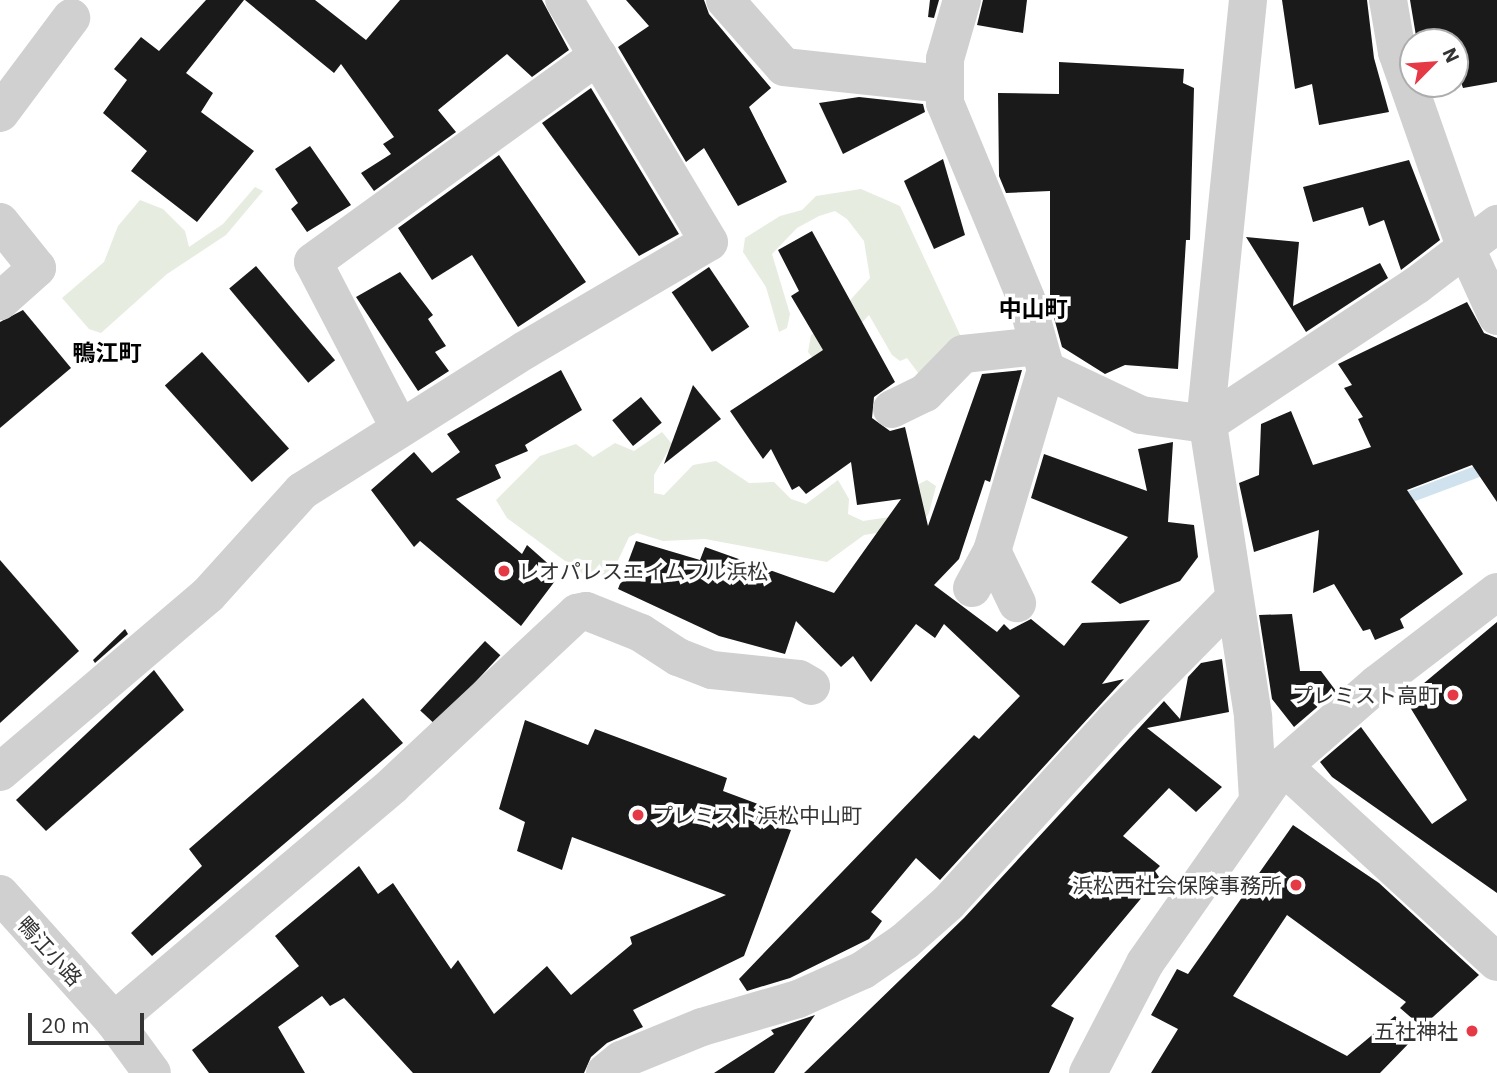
<!DOCTYPE html>
<html>
<head>
<meta charset="utf-8">
<style>
	body { margin:0 }
	#map { position:relative; width:1497px; height:1073px; overflow:hidden; background:#fff; font-family:"IBM Plex Sans","Noto Sans JP",sans-serif }
	div>[style] { position:absolute }
	.green>* { inset:0; background:#e6ecdf }
	.stream>* { height:12px; margin:-6px; padding:0 6px; transform-origin:6px; border-radius:6px; background:#cfe2ee }
	.building>* { inset:0; background:#1a1a1a; transform-origin:0 0 }
	.minor>* { height:38px; margin:-19px; padding:0 19px; transform-origin:19px; border-radius:19px; background:#d0d0d0 }
	.dots>* { width:19px; height:19px; translate:-50% -50%; box-sizing:border-box; border:4px solid #fff; border-radius:50% }
	span { translate:-50% -50%; white-space:nowrap; text-align:center; line-height:1.15; -webkit-text-stroke:7px #fff; paint-order:stroke }
	.poi-label { font-size:21px; color:#333 }
	.left { translate:0 -50%; text-align:left }
	.right { translate:-100% -50%; text-align:right }
	.street-label { font-size:21px; color:#333 }
	.neighbourhood-label { font-size:23px; color:#000; font-weight:700 }
	.north { position:absolute; left:1399px; top:28px; width:70px; height:70px; box-sizing:border-box; background:#fff; border:2px solid #adadad; border-radius:50%; rotate:65deg; font-size:19px; font-weight:700; line-height:28px; text-align:center; color:#333 }
	.north::after { content:''; display:block; margin:auto; width:24px; height:32px; background:#e63946; clip-path:polygon(50% 0,100% 100%,50% 72%,0 100%) }
	.scale { position:absolute; left:28px; top:1013px; width:116px; height:32px; box-sizing:border-box; border:4px solid #333; border-top:0; padding-left:9px; font-size:21px; line-height:24px; white-space:nowrap; color:#333; -webkit-text-stroke:5px #fff; paint-order:stroke }
</style>
</head>
<body>
<div id="map">
	<div class="green">
		<i style="clip-path:polygon(255px 187px,263px 191px,226px 235px,167px 274px,101px 333px,89px 329px,62px 298px,104px 262px,118px 226px,140px 200px,163px 209px,185px 231px,189px 247px,223px 224px)"></i>
		<i style="clip-path:polygon(861px 189px,900px 206px,962px 339px,922px 378px,907px 358px,900px 361px,892px 355px,869px 315px,820px 367px,808px 352px,811px 335px,829px 324px,870px 278px,864px 241px,847px 219px,835px 211px,819px 216px,797px 228px,772px 254px,790px 314px,787px 328px,779px 332px,766px 287px,743px 252px,745px 238px,780px 216px,802px 210px,816px 196px)"></i>
		<i style="clip-path:polygon(662px 432px,672px 444px,654px 475px,654px 493px,664px 495px,693px 465px,716px 461px,749px 483px,774px 482px,791px 499px,806px 504px,838px 480px,849px 499px,848px 514px,863px 521px,903px 515px,919px 497px,919px 484px,927px 480px,936px 486px,929px 513px,920px 526px,864px 535px,827px 562px,705px 539px,663px 541px,637px 533px,629px 537px,613px 571px,603px 578px,584px 575px,507px 518px,496px 500px,540px 456px,576px 444px,593px 457px,615px 443px,634px 451px)"></i>
	</div>
	<div class="stream">
		<i style="left:1396px;top:502px;width:108px;rotate:-20.6deg"></i>
	</div>
	<div class="building">
		<i style="clip-path:polygon(206px 0,244px 0,186px 73px,213px 93px,201px 112px,254px 151px,197px 222px,131px 171px,147px 151px,103px 113px,127px 80px,114px 69px,141px 37px,159px 51px)"></i>
		<i style="clip-path:polygon(245px 0,315px 0,366px 40px,400px 0,542px 0,569px 50px,532px 77px,507px 54px,438px 110px,456px 132px,374px 191px,361px 173px,391px 154px,383px 144px,394px 137px,341px 64px,334px 73px)"></i>
		<i style="clip-path:polygon(626px 0,704px 0,709px 14px,771px 88px,749px 107px,787px 182px,738px 206px,704px 148px,686px 162px,618px 47px,649px 26px)"></i>
		<i style="clip-path:polygon(930px 0,939px 0,934px 18px,928px 17px)"></i>
		<i style="clip-path:polygon(983px 0,1027px 0,1023px 33px,977px 25px)"></i>
		<i style="clip-path:polygon(1282px 0,1367px 0,1374px 58px,1389px 112px,1319px 125px,1312px 84px,1295px 89px)"></i>
		<i style="clip-path:polygon(1410px 0,1497px 0,1497px 82px,1463px 88px,1455px 65px,1455px 42px,1417px 42px)"></i>
		<i style="clip-path:polygon(1059px 62px,1184px 69px,1183px 83px,1194px 88px,1190px 240px,1186px 240px,1178px 369px,1125px 365px,1105px 374px,1062px 347px,1050px 303px,1050px 191px,1006px 193px,999px 176px,998px 93px,1059px 94px)"></i>
		<i style="clip-path:polygon(591px 88px,679px 234px,639px 256px,542px 123px)"></i>
		<i style="clip-path:polygon(859px 97px,923px 104px,925px 112px,843px 154px,819px 103px)"></i>
		<i style="clip-path:polygon(310px 146px,351px 205px,307px 232px,291px 209px,298px 203px,275px 169px)"></i>
		<i style="clip-path:polygon(499px 155px,586px 282px,518px 327px,472px 255px,432px 280px,398px 228px)"></i>
		<i style="clip-path:polygon(943px 159px,965px 235px,934px 249px,904px 181px)"></i>
		<i style="clip-path:polygon(1409px 160px,1440px 240px,1401px 270px,1384px 220px,1369px 226px,1363px 207px,1313px 222px,1303px 187px)"></i>
		<i style="clip-path:polygon(812px 231px,895px 382px,874px 397px,872px 418px,890px 431px,905px 427px,928px 526px,982px 374px,1022px 370px,990px 482px,985px 480px,959px 559px,934px 585px,997px 632px,1004px 624px,1010px 630px,1031px 619px,1064px 646px,1082px 623px,1150px 620px,1102px 684px,1124px 679px,940px 880px,916px 858px,871px 912px,882px 921px,869px 939px,790px 978px,747px 991px,739px 979px,974px 735px,979px 739px,1020px 696px,944px 624px,935px 638px,916px 624px,871px 682px,853px 656px,841px 667px,796px 621px,785px 654px,719px 636px,618px 589px,636px 541px,700px 560px,705px 547px,834px 593px,901px 499px,857px 505px,851px 462px,806px 494px,799px 486px,792px 490px,771px 449px,763px 459px,730px 411px,823px 350px,791px 296px,799px 291px,778px 250px)"></i>
		<i style="clip-path:polygon(1246px 237px,1299px 242px,1293px 306px,1380px 263px,1388px 278px,1306px 332px)"></i>
		<i style="left:256px;top:266px;width:123px;height:35px;rotate:50deg"></i>
		<i style="left:709px;top:267px;width:72px;height:45px;rotate:56deg"></i>
		<i style="clip-path:polygon(400px 272px,433px 315px,428px 319px,446px 346px,435px 352px,449px 371px,418px 391px,356px 297px)"></i>
		<i style="clip-path:polygon(1467px 302px,1484px 333px,1497px 338px,1497px 502px,1472px 465px,1407px 490px,1463px 574px,1400px 619px,1404px 628px,1375px 640px,1370px 629px,1363px 631px,1334px 584px,1313px 593px,1319px 530px,1254px 552px,1239px 483px,1259px 475px,1261px 424px,1291px 411px,1313px 465px,1371px 447px,1358px 419px,1363px 417px,1344px 388px,1352px 385px,1338px 364px)"></i>
		<i style="clip-path:polygon(23px 310px,71px 368px,0 428px,0 322px)"></i>
		<i style="left:202px;top:352px;width:130px;height:50px;rotate:48deg"></i>
		<i style="clip-path:polygon(561px 370px,582px 410px,525px 445px,528px 451px,495px 465px,501px 478px,456px 499px,522px 554px,527px 545px,553px 568px,548px 575px,555px 581px,521px 626px,420px 541px,414px 547px,371px 490px,414px 452px,432px 473px,460px 452px,447px 434px)"></i>
		<i style="clip-path:polygon(693px 385px,721px 419px,664px 464px)"></i>
		<i style="left:641px;top:397px;width:33px;height:37px;rotate:51deg"></i>
		<i style="clip-path:polygon(1173px 442px,1168px 522px,1194px 525px,1198px 557px,1180px 581px,1120px 604px,1091px 582px,1128px 537px,1031px 498px,1044px 454px,1147px 491px,1138px 449px)"></i>
		<i style="clip-path:polygon(0 560px,79px 651px,0 723px)"></i>
		<i style="clip-path:polygon(1292px 614px,1300px 671px,1321px 671px,1336px 691px,1294px 727px,1272px 699px,1259px 615px)"></i>
		<i style="clip-path:polygon(1497px 622px,1497px 893px,1332px 777px,1320px 762px,1361px 727px,1432px 824px,1467px 800px,1405px 699px)"></i>
		<i style="clip-path:polygon(125px 629px,128px 634px,95px 663px,93px 660px)"></i>
		<i style="left:485px;top:641px;width:21px;height:95px;rotate:43deg"></i>
		<i style="clip-path:polygon(1222px 659px,1229px 712px,1147px 728px,1222px 787px,1196px 812px,1169px 788px,1123px 836px,1160px 866px,1155px 871px,1159px 877px,1051px 1006px,1074px 1018px,1049px 1073px,804px 1073px,964px 918px,1164px 701px,1180px 719px,1188px 677px,1201px 663px)"></i>
		<i style="clip-path:polygon(154px 670px,184px 710px,46px 831px,16px 800px)"></i>
		<i style="clip-path:polygon(363px 698px,403px 743px,152px 956px,131px 933px,202px 866px,189px 849px)"></i>
		<i style="clip-path:polygon(525px 720px,588px 745px,595px 729px,727px 778px,723px 791px,766px 807px,762px 822px,791px 830px,744px 956px,633px 1010px,643px 1027px,607px 1043px,591px 1057px,584px 1073px,413px 1073px,344px 998px,330px 1006px,322px 996px,278px 1027px,305px 1073px,209px 1073px,192px 1050px,299px 966px,275px 936px,359px 866px,378px 894px,393px 883px,451px 969px,458px 960px,494px 1014px,547px 966px,571px 995px,632px 944px,630px 937px,726px 895px,572px 837px,562px 870px,517px 851px,525px 822px,499px 809px)"></i>
		<i style="clip-path:polygon(1293px 825px,1379px 883px,1479px 975px,1422px 1027px,1400px 1008px,1406px 1002px,1287px 915px,1233px 996px,1347px 1056px,1395px 1016px,1415px 1037px,1380px 1073px,1151px 1073px,1178px 1029px,1151px 1015px,1177px 969px,1188px 974px)"></i>
		<i style="clip-path:polygon(815px 1015px,774px 1073px,714px 1073px,774px 1034px,771px 1030px)"></i>
	</div>
	<div class="minor">
		<i style="left:725px;top:0;width:89px;rotate:48.6deg"></i>
		<i style="left:784px;top:67px;width:159px;rotate:6.1deg"></i>
		<i style="left:962px;top:0;width:61px;rotate:106.1deg"></i>
		<i style="left:945px;top:59px;width:44px;rotate:90deg"></i>
		<i style="left:945px;top:103px;width:212px;rotate:67.5deg"></i>
		<i style="left:1026px;top:299px;width:74px;rotate:74.3deg"></i>
		<i style="left:1046px;top:370px;width:105px;rotate:25.3deg"></i>
		<i style="left:1141px;top:415px;width:67px;rotate:7.8deg"></i>
		<i style="left:1207px;top:424px;width:252px;rotate:-33.5deg"></i>
		<i style="left:1417px;top:285px;width:101px;rotate:-37.3deg"></i>
		<i style="left:1248px;top:0;width:414px;rotate:95.8deg"></i>
		<i style="left:1206px;top:412px;width:309px;rotate:81.2deg"></i>
		<i style="left:1253px;top:717px;width:81px;rotate:86.5deg"></i>
		<i style="left:1388px;top:0;width:53px;rotate:80.2deg"></i>
		<i style="left:1397px;top:52px;width:206px;rotate:70.7deg"></i>
		<i style="left:1465px;top:246px;width:77px;rotate:65.4deg"></i>
		<i style="left:0;top:113px;width:119px;rotate:-53.2deg"></i>
		<i style="left:0;top:222px;width:59px;rotate:51.2deg"></i>
		<i style="left:37px;top:268px;width:50px;rotate:138.3deg"></i>
		<i style="left:892px;top:409px;width:37px;rotate:-26deg"></i>
		<i style="left:925px;top:393px;width:54px;rotate:-45.7deg"></i>
		<i style="left:963px;top:354px;width:76px;rotate:-6deg"></i>
		<i style="left:399px;top:427px;width:186px;rotate:-117.5deg"></i>
		<i style="left:313px;top:262px;width:352px;rotate:-35.9deg"></i>
		<i style="left:992px;top:551px;width:58px;rotate:64.3deg"></i>
		<i style="left:972px;top:588px;width:42px;rotate:-61.6deg"></i>
		<i style="left:992px;top:551px;width:189px;rotate:-73.4deg"></i>
		<i style="left:1283px;top:766px;width:290px;rotate:42.5deg"></i>
		<i style="left:0;top:772px;width:273px;rotate:-40.4deg"></i>
		<i style="left:208px;top:595px;width:140px;rotate:-47.9deg"></i>
		<i style="left:302px;top:491px;width:264px;rotate:-32.3deg"></i>
		<i style="left:525px;top:350px;width:213px;rotate:-30.4deg"></i>
		<i style="left:709px;top:242px;width:282px;rotate:-120.9deg"></i>
		<i style="left:0;top:894px;width:171px;rotate:48.1deg"></i>
		<i style="left:114px;top:1021px;width:64px;rotate:53.8deg"></i>
		<i style="left:114px;top:1021px;width:365px;rotate:-40.2deg"></i>
		<i style="left:393px;top:785px;width:252px;rotate:-43.1deg"></i>
		<i style="left:577px;top:613px;width:9px;rotate:-13deg"></i>
		<i style="left:586px;top:611px;width:59px;rotate:21.8deg"></i>
		<i style="left:641px;top:633px;width:44px;rotate:33deg"></i>
		<i style="left:678px;top:657px;width:36px;rotate:21deg"></i>
		<i style="left:712px;top:670px;width:87px;rotate:5.9deg"></i>
		<i style="left:799px;top:679px;width:14px;rotate:30deg"></i>
		<i style="left:605px;top:1073px;width:21px;rotate:-39deg"></i>
		<i style="left:621px;top:1060px;width:87px;rotate:-22.2deg"></i>
		<i style="left:702px;top:1027px;width:100px;rotate:-16.3deg"></i>
		<i style="left:798px;top:999px;width:71px;rotate:-24deg"></i>
		<i style="left:863px;top:970px;width:51px;rotate:-34.6deg"></i>
		<i style="left:905px;top:941px;width:57px;rotate:-41.5deg"></i>
		<i style="left:948px;top:903px;width:246px;rotate:-47.6deg"></i>
		<i style="left:1114px;top:721px;width:168px;rotate:-45.5deg"></i>
		<i style="left:1088px;top:1073px;width:124px;rotate:-62.6deg"></i>
		<i style="left:1145px;top:963px;width:241px;rotate:-55deg"></i>
		<i style="left:1283px;top:766px;width:125px;rotate:-41.1deg"></i>
		<i style="left:1377px;top:684px;width:151px;rotate:-37.5deg"></i>
	</div>
	<div class="dots">
		<i style="left:504px;top:571px;background:#e63946"></i>
		<i style="left:1453px;top:695px;background:#e63946"></i>
		<i style="left:638px;top:815px;background:#e63946"></i>
		<i style="left:1296px;top:885px;background:#e63946"></i>
		<i style="left:1472px;top:1031px;background:#e63946"></i>
	</div>
	<div class="poi-label">
		<span class="left" style="left:518px;top:571px">レオパレスエイムフル浜松</span>
		<span class="right" style="left:1439px;top:695px">プレミスト高町</span>
		<span class="left" style="left:652px;top:815px">プレミスト浜松中山町</span>
		<span class="right" style="left:1282px;top:885px">浜松西社会保険事務所</span>
		<span class="right" style="left:1458px;top:1031px">五社神社</span>
	</div>
	<div class="street-label">
		<span style="left:50px;top:951px;rotate:48deg">鴨江小路</span>
	</div>
	<div class="neighbourhood-label">
		<span style="left:1033px;top:308px">中山町</span>
		<span style="left:107px;top:352px">鴨江町</span>
	</div>
	<div class="north">N</div>
	<div class="scale">20 m</div>
</div>
</body>
</html>
